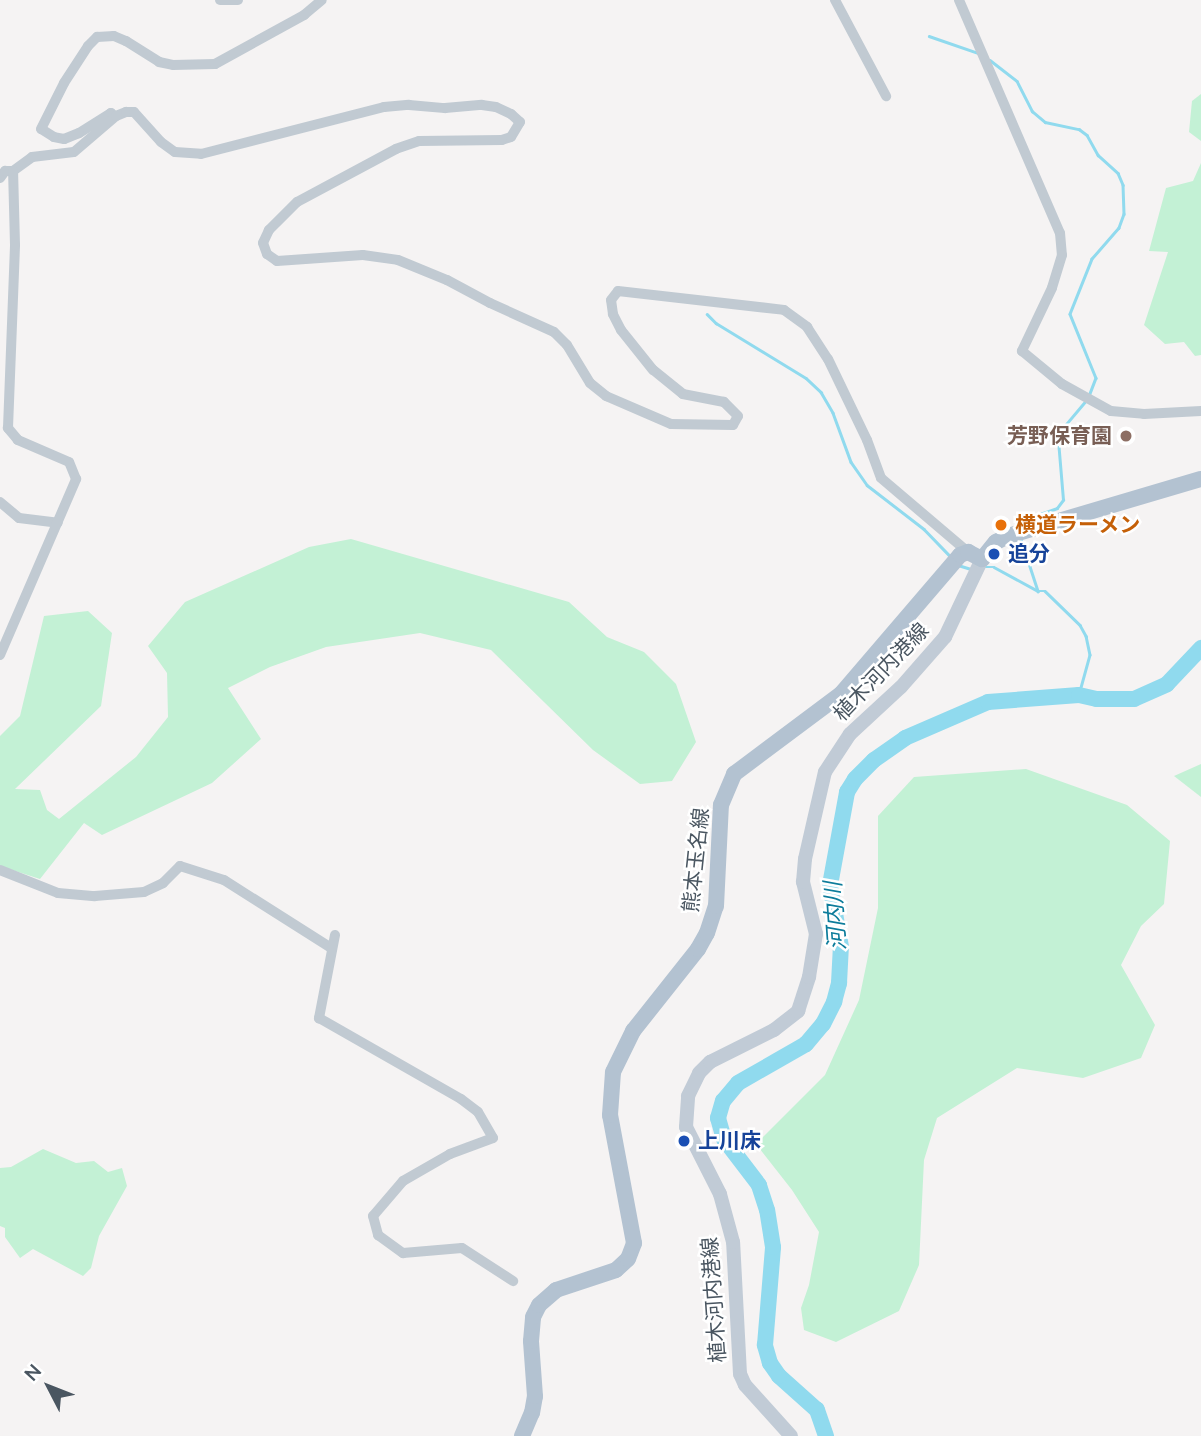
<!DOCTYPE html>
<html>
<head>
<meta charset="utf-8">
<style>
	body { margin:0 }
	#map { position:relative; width:1201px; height:1436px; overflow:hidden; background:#f5f3f3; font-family:"Nunito Sans","Noto Sans JP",sans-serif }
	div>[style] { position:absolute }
	.green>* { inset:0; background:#c3f1d5 }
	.stream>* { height:2.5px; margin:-1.25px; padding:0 1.25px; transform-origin:1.25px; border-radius:1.25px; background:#90daee }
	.river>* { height:16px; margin:-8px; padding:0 8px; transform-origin:8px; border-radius:8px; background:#90daee }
	.street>* { height:10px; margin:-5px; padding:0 5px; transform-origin:5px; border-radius:5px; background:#c1cad2 }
	.secondary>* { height:14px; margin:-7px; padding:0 7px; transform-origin:7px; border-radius:7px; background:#c1cbd6 }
	.primary>* { height:16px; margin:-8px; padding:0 8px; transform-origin:8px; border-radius:8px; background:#b3c2d1 }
	.dots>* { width:19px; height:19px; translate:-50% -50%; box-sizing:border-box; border:4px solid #fff; border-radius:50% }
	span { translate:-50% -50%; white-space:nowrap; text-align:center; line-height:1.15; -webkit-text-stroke:5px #fff; paint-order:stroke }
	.education-label { font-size:21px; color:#785e54; font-weight:700 }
	.right { translate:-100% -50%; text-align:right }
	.food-label { font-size:21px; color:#c56008; font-weight:700 }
	.left { translate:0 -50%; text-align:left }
	.transit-label { font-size:21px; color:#164399; font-weight:700 }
	.street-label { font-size:21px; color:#4a5661 }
	.water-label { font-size:23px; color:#0c7c9b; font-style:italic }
	.north { position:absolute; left:14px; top:1352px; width:70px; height:70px; -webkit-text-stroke:5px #fff; paint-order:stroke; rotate:312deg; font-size:19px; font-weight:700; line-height:28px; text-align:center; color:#4a5661 }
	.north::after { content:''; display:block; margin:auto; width:24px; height:32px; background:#4a5661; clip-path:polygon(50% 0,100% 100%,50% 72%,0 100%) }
</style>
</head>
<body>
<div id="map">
	<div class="green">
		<i style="clip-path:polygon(1201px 94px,1201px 141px,1189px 132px,1192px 101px)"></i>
		<i style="clip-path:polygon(1201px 163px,1201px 355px,1195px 356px,1184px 342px,1165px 344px,1144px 325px,1168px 252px,1149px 251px,1166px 188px,1193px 181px)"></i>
		<i style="clip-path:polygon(351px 539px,569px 602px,607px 637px,644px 652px,676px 684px,696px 742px,672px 781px,640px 784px,593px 750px,491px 650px,420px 633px,326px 647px,270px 667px,228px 688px,261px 739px,212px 783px,102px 835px,84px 823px,40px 879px,0 866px,0 736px,20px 716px,44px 616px,88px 611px,112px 633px,101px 706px,15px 789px,40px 790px,47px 810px,59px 819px,136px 757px,168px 717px,167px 673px,148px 646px,185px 602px,309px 547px)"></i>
		<i style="clip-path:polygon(1201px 764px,1201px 797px,1174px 776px)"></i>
		<i style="clip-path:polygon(1026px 769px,1127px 805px,1170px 841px,1164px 904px,1141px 926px,1121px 965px,1155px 1025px,1141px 1058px,1083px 1078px,1017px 1068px,937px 1118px,924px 1160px,919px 1265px,899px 1311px,836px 1342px,804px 1330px,801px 1308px,809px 1285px,819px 1232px,792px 1190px,756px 1144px,825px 1075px,859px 1000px,878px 908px,878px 816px,914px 777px)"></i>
		<i style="clip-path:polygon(43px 1149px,76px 1163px,94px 1161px,108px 1172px,122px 1168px,127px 1186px,99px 1236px,91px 1268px,83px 1276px,33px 1249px,20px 1258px,5px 1237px,5px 1228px,0 1226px,0 1168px,11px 1167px)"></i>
	</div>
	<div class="stream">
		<i style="left:929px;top:36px;width:52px;rotate:19.1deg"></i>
		<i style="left:990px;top:60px;width:34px;rotate:38deg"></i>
		<i style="left:1017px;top:81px;width:34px;rotate:63deg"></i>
		<i style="left:1032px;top:111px;width:17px;rotate:40deg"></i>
		<i style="left:1045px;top:122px;width:35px;rotate:12deg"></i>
		<i style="left:1079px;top:129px;width:10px;rotate:37deg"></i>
		<i style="left:1087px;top:135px;width:23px;rotate:61deg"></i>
		<i style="left:1098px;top:155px;width:27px;rotate:42deg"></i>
		<i style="left:1118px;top:173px;width:13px;rotate:67deg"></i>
		<i style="left:1123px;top:185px;width:29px;rotate:88deg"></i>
		<i style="left:1124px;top:214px;width:15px;rotate:110deg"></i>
		<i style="left:1119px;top:228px;width:41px;rotate:131.1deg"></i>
		<i style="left:1092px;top:259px;width:59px;rotate:111.8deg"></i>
		<i style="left:1070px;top:314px;width:69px;rotate:67.9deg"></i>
		<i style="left:1096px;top:378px;width:19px;rotate:111deg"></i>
		<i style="left:707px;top:314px;width:13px;rotate:45deg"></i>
		<i style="left:716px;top:323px;width:105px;rotate:31.4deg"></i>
		<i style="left:806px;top:378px;width:21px;rotate:43deg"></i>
		<i style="left:821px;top:392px;width:24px;rotate:60deg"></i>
		<i style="left:833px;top:413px;width:52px;rotate:69.8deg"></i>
		<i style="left:851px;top:462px;width:28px;rotate:55deg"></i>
		<i style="left:867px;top:485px;width:72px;rotate:37.7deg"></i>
		<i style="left:924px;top:529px;width:39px;rotate:46deg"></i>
		<i style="left:1031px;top:521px;width:8px;rotate:-45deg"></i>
		<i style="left:1037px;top:515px;width:21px;rotate:-19deg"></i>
		<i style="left:1057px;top:508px;width:10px;rotate:-53deg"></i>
		<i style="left:1063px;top:500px;width:59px;rotate:-94.8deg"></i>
		<i style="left:1058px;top:441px;width:13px;rotate:-72deg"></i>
		<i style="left:1062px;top:429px;width:35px;rotate:-50deg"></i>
		<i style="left:1021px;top:539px;width:55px;rotate:71.9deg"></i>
		<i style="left:958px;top:565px;width:14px;rotate:17deg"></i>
		<i style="left:984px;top:567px;width:10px"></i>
		<i style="left:994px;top:567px;width:50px;rotate:28.6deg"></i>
		<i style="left:1038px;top:591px;width:7px"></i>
		<i style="left:1045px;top:591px;width:49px;rotate:44.2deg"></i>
		<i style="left:1080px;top:625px;width:13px;rotate:61deg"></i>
		<i style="left:1086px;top:636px;width:19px;rotate:78deg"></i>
		<i style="left:1090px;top:655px;width:41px;rotate:105.4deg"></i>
	</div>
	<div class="river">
		<i style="left:826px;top:1436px;width:28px;rotate:-109deg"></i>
		<i style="left:817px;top:1410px;width:51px;rotate:-138.2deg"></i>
		<i style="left:779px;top:1376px;width:16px;rotate:-125deg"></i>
		<i style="left:770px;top:1363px;width:19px;rotate:-106deg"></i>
		<i style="left:765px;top:1345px;width:98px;rotate:-85.3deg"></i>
		<i style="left:773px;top:1247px;width:37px;rotate:-99deg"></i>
		<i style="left:767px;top:1210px;width:26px;rotate:-108deg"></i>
		<i style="left:759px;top:1185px;width:58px;rotate:-127.3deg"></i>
		<i style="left:724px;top:1139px;width:22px;rotate:-106deg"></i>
		<i style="left:718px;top:1118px;width:18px;rotate:-74deg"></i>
		<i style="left:723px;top:1101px;width:23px;rotate:-50deg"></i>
		<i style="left:738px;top:1083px;width:78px;rotate:-29.8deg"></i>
		<i style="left:806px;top:1044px;width:26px;rotate:-50deg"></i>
		<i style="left:823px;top:1024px;width:25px;rotate:-63deg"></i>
		<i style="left:834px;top:1002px;width:20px;rotate:-75deg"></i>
		<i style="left:839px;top:983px;width:36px;rotate:-87deg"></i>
		<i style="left:841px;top:947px;width:63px;rotate:-100.1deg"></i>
		<i style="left:830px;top:885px;width:95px;rotate:-79.6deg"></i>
		<i style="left:847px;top:792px;width:15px;rotate:-58deg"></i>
		<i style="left:855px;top:779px;width:27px;rotate:-45deg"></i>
		<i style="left:874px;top:760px;width:38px;rotate:-35deg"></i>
		<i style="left:905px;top:738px;width:90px;rotate:-23.4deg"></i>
		<i style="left:988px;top:702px;width:91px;rotate:-4.4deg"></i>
		<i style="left:1079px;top:695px;width:18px;rotate:13deg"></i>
		<i style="left:1097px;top:699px;width:37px"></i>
		<i style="left:1134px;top:699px;width:36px;rotate:-24deg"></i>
		<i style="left:1167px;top:684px;width:50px;rotate:-46.6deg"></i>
	</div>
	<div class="street">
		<i style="left:220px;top:0;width:18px"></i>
		<i style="left:835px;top:0;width:109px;rotate:62deg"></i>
		<i style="left:959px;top:0;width:254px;rotate:66.6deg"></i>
		<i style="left:1060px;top:233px;width:22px;rotate:85deg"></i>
		<i style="left:1062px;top:255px;width:34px;rotate:107deg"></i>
		<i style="left:1052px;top:288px;width:70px;rotate:115.5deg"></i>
		<i style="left:1022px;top:351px;width:52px;rotate:39.5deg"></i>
		<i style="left:1062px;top:384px;width:56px;rotate:28.9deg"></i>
		<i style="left:1111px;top:411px;width:33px;rotate:5deg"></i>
		<i style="left:1144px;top:414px;width:57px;rotate:-3deg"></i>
		<i style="left:113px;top:115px;width:3px;rotate:-135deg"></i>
		<i style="left:111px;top:113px;width:38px;rotate:148deg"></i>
		<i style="left:79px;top:133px;width:16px;rotate:158deg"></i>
		<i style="left:64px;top:139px;width:10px;rotate:-169deg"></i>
		<i style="left:54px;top:137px;width:15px;rotate:-148deg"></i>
		<i style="left:41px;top:129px;width:51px;rotate:-63.4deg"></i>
		<i style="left:64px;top:83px;width:44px;rotate:-57deg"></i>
		<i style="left:88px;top:46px;width:13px;rotate:-45deg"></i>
		<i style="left:97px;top:37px;width:17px;rotate:-3deg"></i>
		<i style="left:114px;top:36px;width:13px;rotate:23deg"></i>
		<i style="left:126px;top:41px;width:39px;rotate:32deg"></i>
		<i style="left:159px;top:62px;width:14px;rotate:12deg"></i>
		<i style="left:173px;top:65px;width:42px;rotate:-1.4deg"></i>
		<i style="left:215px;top:64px;width:102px;rotate:-28.8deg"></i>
		<i style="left:304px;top:15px;width:23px;rotate:-40deg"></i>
		<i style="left:0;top:178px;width:9px;rotate:-54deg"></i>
		<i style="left:5px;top:171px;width:8px"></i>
		<i style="left:13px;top:171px;width:24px;rotate:-36deg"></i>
		<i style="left:32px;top:157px;width:42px;rotate:-6.8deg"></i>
		<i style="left:74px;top:152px;width:55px;rotate:-40.6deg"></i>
		<i style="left:116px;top:116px;width:11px;rotate:-22deg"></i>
		<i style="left:126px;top:112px;width:8px"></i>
		<i style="left:134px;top:112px;width:40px;rotate:48deg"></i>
		<i style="left:161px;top:142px;width:17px;rotate:36deg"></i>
		<i style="left:175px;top:152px;width:26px;rotate:4deg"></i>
		<i style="left:201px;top:154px;width:189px;rotate:-14.4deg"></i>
		<i style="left:384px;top:107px;width:25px;rotate:-5deg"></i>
		<i style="left:409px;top:105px;width:36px;rotate:5deg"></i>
		<i style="left:445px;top:108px;width:37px;rotate:-5deg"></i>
		<i style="left:482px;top:105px;width:14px;rotate:8deg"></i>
		<i style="left:496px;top:107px;width:17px;rotate:25deg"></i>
		<i style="left:511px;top:114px;width:12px;rotate:42deg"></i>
		<i style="left:520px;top:122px;width:17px;rotate:121deg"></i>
		<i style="left:511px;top:137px;width:9px;rotate:162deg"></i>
		<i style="left:502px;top:140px;width:83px;rotate:179.3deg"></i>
		<i style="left:419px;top:141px;width:24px;rotate:161deg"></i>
		<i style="left:396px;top:149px;width:112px;rotate:151.8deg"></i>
		<i style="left:297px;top:202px;width:40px;rotate:135deg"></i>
		<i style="left:269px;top:230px;width:14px;rotate:115deg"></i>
		<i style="left:263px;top:243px;width:12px;rotate:70deg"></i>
		<i style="left:267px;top:254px;width:12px;rotate:35deg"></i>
		<i style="left:277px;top:261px;width:86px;rotate:-4deg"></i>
		<i style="left:363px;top:255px;width:35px;rotate:8deg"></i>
		<i style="left:398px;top:260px;width:53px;rotate:22.2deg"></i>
		<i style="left:447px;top:280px;width:49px;rotate:28.1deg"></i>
		<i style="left:490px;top:303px;width:70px;rotate:24.4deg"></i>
		<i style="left:554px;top:332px;width:18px;rotate:45deg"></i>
		<i style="left:567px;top:345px;width:44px;rotate:58.8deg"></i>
		<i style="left:590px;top:383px;width:21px;rotate:39deg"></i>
		<i style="left:606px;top:396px;width:71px;rotate:23.3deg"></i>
		<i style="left:671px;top:424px;width:62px;rotate:0.9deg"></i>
		<i style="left:733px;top:425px;width:10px;rotate:-61deg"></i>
		<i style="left:738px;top:416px;width:20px;rotate:-135deg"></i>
		<i style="left:724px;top:402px;width:42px;rotate:-169deg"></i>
		<i style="left:683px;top:394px;width:38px;rotate:-141deg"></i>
		<i style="left:653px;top:370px;width:51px;rotate:-128.7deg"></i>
		<i style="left:621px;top:330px;width:18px;rotate:-117deg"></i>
		<i style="left:613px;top:314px;width:14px;rotate:-98deg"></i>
		<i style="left:611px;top:300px;width:11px;rotate:-52deg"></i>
		<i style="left:618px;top:291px;width:167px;rotate:6.5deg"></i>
		<i style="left:784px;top:310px;width:29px;rotate:36deg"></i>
		<i style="left:807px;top:327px;width:38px;rotate:57deg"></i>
		<i style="left:828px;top:359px;width:90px;rotate:64.3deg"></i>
		<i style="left:867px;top:440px;width:40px;rotate:69.8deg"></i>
		<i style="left:881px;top:478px;width:114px;rotate:40.4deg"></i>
		<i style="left:0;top:502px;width:25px;rotate:40deg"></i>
		<i style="left:19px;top:518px;width:39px;rotate:7deg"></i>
		<i style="left:0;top:655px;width:192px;rotate:-66.6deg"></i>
		<i style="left:76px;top:479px;width:18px;rotate:-112deg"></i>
		<i style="left:69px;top:462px;width:56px;rotate:-156.7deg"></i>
		<i style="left:18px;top:440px;width:16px;rotate:-130deg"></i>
		<i style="left:8px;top:428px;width:183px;rotate:-87.8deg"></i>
		<i style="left:15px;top:245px;width:74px;rotate:-91.5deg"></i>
		<i style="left:0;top:870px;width:62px;rotate:21.6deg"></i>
		<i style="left:58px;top:893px;width:37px;rotate:5deg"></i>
		<i style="left:95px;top:896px;width:49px;rotate:-4.7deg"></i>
		<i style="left:144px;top:892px;width:21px;rotate:-25deg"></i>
		<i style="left:163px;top:883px;width:24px;rotate:-45deg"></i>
		<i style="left:180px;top:866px;width:46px;rotate:17.7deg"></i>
		<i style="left:224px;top:880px;width:127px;rotate:32.4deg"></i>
		<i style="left:335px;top:935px;width:85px;rotate:100.9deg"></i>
		<i style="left:319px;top:1018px;width:163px;rotate:29.7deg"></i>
		<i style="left:461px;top:1099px;width:21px;rotate:37deg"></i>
		<i style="left:478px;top:1112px;width:30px;rotate:60deg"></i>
		<i style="left:493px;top:1138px;width:46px;rotate:159.6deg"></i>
		<i style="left:450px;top:1154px;width:54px;rotate:150.1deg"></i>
		<i style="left:403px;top:1181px;width:46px;rotate:130.6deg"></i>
		<i style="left:373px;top:1216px;width:20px;rotate:75deg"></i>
		<i style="left:378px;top:1235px;width:31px;rotate:36deg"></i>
		<i style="left:403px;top:1253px;width:59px;rotate:-4.8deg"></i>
		<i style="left:462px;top:1248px;width:61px;rotate:32.9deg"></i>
	</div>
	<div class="secondary">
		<i style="left:791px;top:1436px;width:69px;rotate:-132deg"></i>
		<i style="left:745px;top:1385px;width:12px;rotate:-114deg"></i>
		<i style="left:740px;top:1374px;width:132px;rotate:-93deg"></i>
		<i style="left:733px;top:1242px;width:50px;rotate:-105.2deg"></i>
		<i style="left:720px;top:1194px;width:75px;rotate:-116.9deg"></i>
		<i style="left:686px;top:1127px;width:31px;rotate:-86deg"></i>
		<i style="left:688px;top:1096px;width:25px;rotate:-64deg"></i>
		<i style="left:699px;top:1073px;width:16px;rotate:-45deg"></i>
		<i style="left:710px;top:1062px;width:72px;rotate:-26.6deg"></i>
		<i style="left:774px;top:1030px;width:31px;rotate:-38deg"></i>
		<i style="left:798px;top:1011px;width:36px;rotate:-72deg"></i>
		<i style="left:809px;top:977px;width:44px;rotate:-80.8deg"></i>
		<i style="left:816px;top:934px;width:54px;rotate:-104deg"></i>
		<i style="left:803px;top:882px;width:23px;rotate:-85deg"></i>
		<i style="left:805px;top:859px;width:89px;rotate:-77.1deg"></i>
		<i style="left:825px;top:772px;width:45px;rotate:-56.7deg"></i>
		<i style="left:850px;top:734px;width:69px;rotate:-42.7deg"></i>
		<i style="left:901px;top:687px;width:67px;rotate:-48.7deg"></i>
		<i style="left:945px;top:637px;width:86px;rotate:-64.6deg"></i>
	</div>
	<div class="primary">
		<i style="left:522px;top:1436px;width:25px;rotate:-67deg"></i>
		<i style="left:532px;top:1413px;width:17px;rotate:-80deg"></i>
		<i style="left:535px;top:1396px;width:55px;rotate:-94.2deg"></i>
		<i style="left:531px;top:1341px;width:24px;rotate:-85deg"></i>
		<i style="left:533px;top:1317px;width:13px;rotate:-63deg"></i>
		<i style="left:539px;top:1305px;width:23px;rotate:-41deg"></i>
		<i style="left:556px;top:1290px;width:63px;rotate:-18.4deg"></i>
		<i style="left:616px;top:1270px;width:16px;rotate:-43deg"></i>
		<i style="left:628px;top:1259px;width:17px;rotate:-69deg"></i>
		<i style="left:634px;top:1243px;width:130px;rotate:-100.6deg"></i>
		<i style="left:610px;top:1115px;width:43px;rotate:-86deg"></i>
		<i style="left:613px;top:1072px;width:46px;rotate:-64deg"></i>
		<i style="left:633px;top:1031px;width:105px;rotate:-51.6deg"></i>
		<i style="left:698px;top:949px;width:18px;rotate:-61deg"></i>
		<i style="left:707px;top:933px;width:28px;rotate:-72deg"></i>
		<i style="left:716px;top:906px;width:101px;rotate:-87.2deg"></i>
		<i style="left:721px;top:805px;width:34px;rotate:-67deg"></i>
		<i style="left:734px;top:774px;width:134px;rotate:-36.8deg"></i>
		<i style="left:841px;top:694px;width:183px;rotate:-49.4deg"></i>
		<i style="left:960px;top:555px;width:9px;rotate:-21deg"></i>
		<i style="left:968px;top:552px;width:16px;rotate:27deg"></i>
		<i style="left:982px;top:559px;width:22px;rotate:-51deg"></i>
		<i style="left:996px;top:542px;width:13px;rotate:-27deg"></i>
		<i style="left:1008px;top:536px;width:201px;rotate:-16.5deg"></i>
	</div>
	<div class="dots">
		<i style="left:1126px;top:436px;background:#8d6e63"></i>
		<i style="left:1001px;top:525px;background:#e8710a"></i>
		<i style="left:994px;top:554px;background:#1a4fb4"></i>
		<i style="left:684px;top:1141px;background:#1a4fb4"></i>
	</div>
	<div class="education-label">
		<span class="right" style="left:1112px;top:436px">芳野保育園</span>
	</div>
	<div class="food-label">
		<span class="left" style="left:1015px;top:525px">横道ラーメン</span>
	</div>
	<div class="transit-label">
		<span class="left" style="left:1008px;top:554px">追分</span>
		<span class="left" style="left:698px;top:1141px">上川床</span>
	</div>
	<div class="street-label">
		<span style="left:881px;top:672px;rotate:-46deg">植木河内港線</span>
		<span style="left:696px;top:860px;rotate:-84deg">熊本玉名線</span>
		<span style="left:714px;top:1300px;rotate:-94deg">植木河内港線</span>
	</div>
	<div class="water-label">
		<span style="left:836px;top:916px;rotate:-94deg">河内川</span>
	</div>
	<div class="north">N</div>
</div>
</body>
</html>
